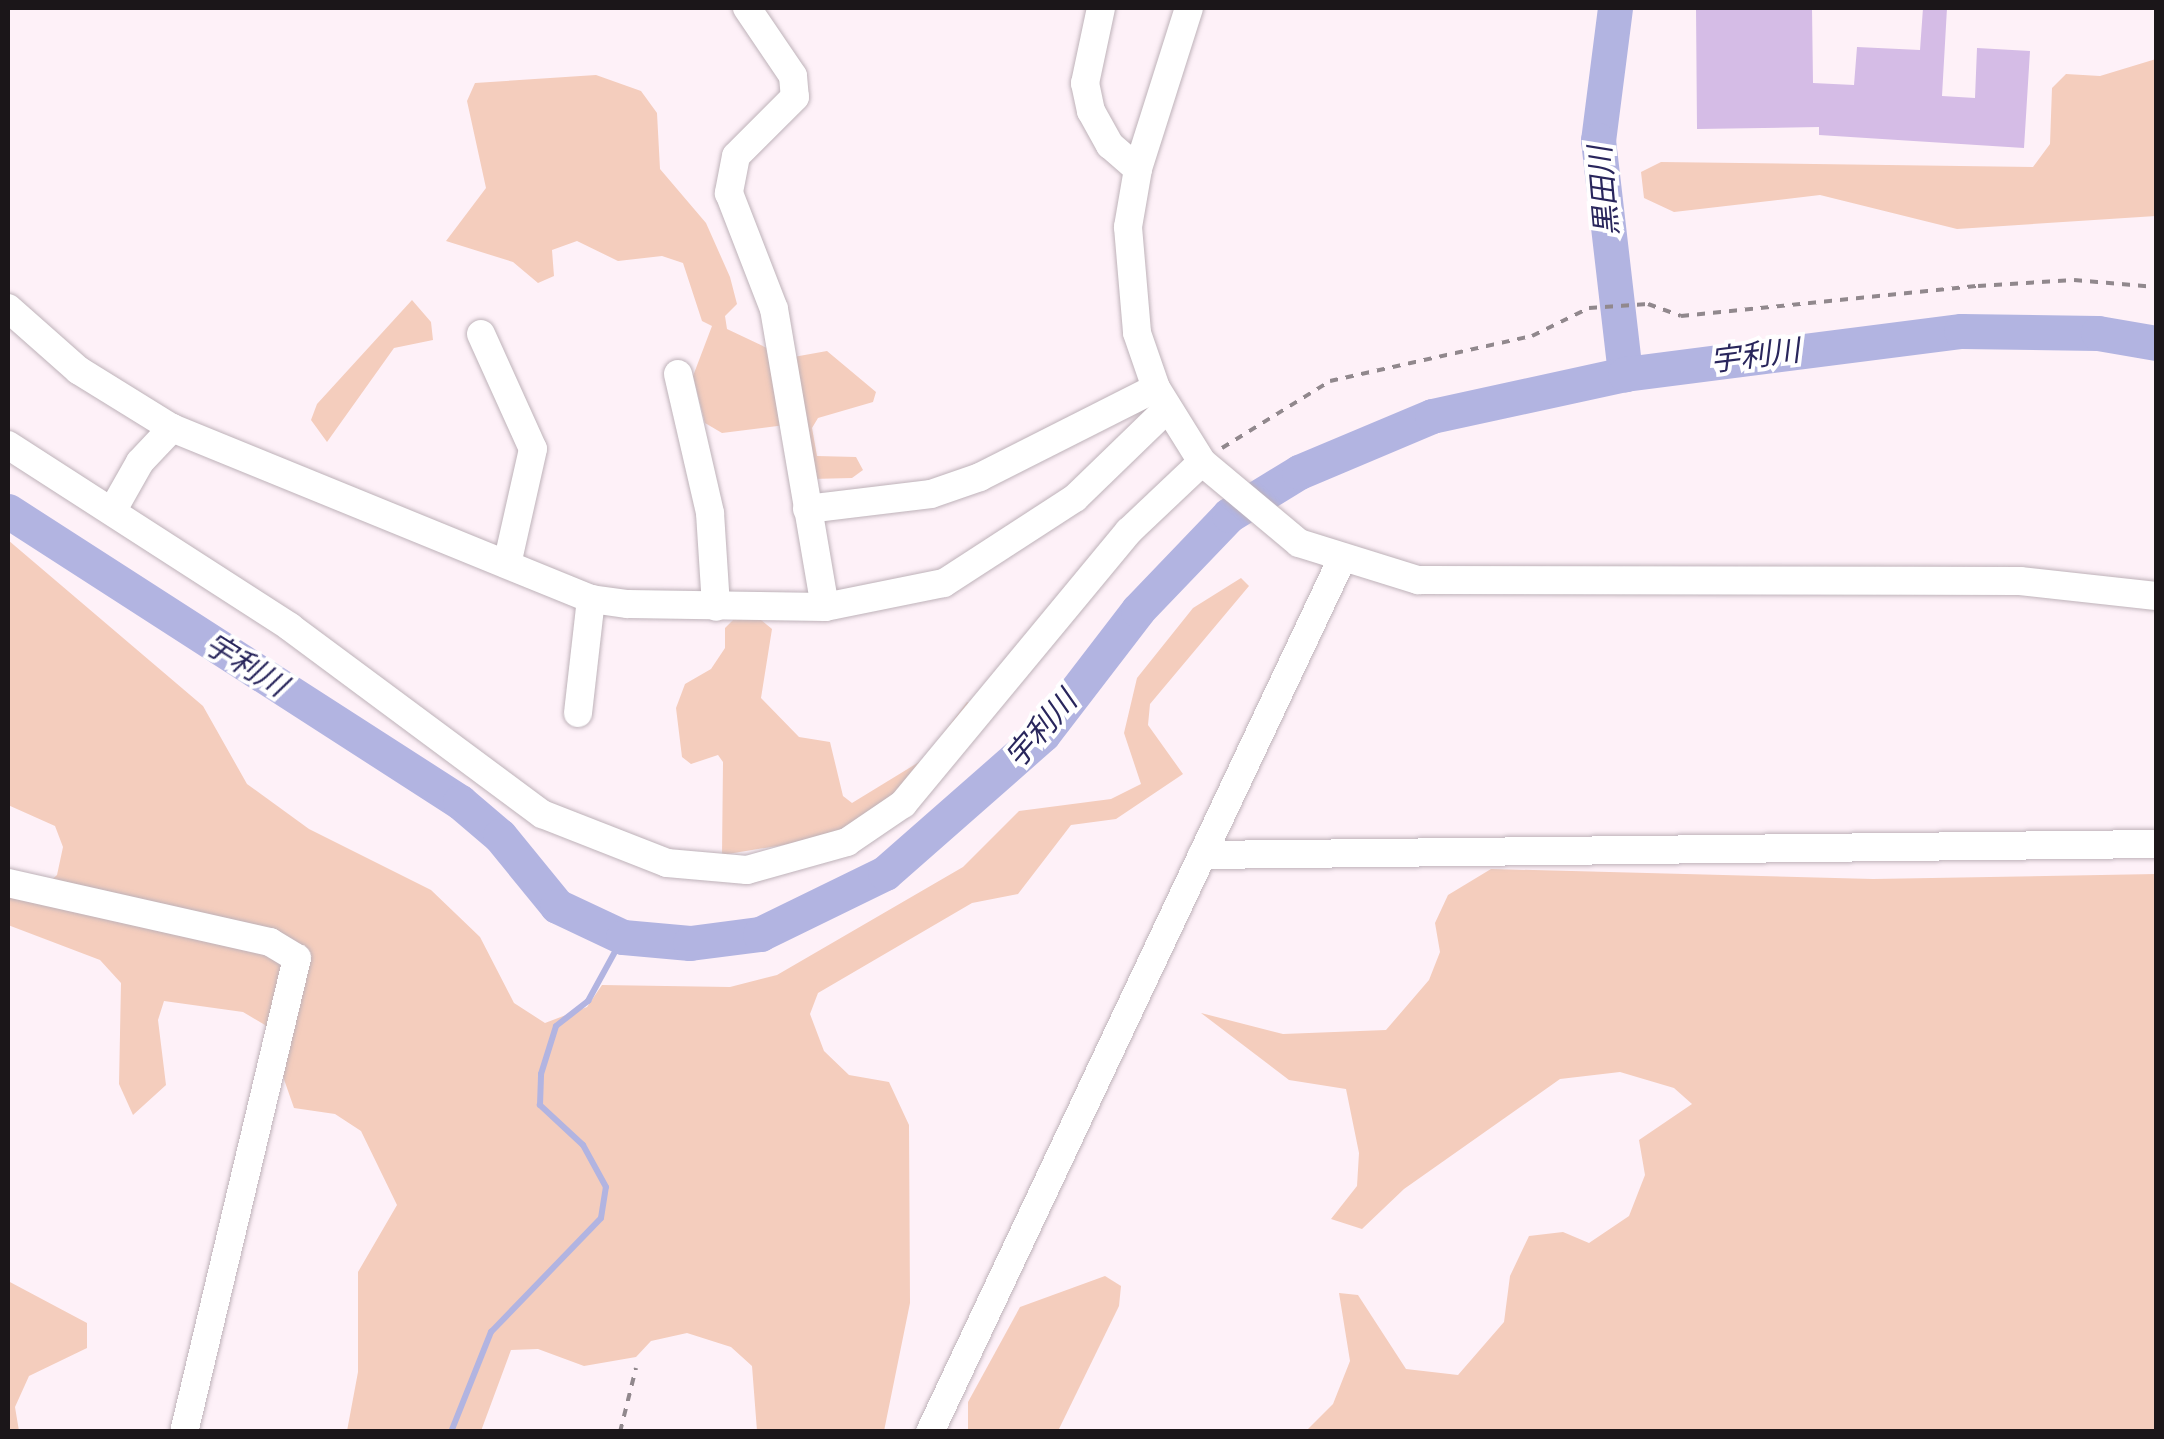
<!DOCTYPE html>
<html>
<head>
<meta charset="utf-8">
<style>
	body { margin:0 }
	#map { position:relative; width:2164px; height:1439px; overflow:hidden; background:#fef1f8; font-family:"Source Sans 3","Noto Sans JP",sans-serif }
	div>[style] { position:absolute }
	.green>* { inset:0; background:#f4cdbd }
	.stream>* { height:6px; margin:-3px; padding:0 3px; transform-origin:3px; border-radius:3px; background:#b2b4e1 }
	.river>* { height:35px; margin:-17.5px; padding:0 17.5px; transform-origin:17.5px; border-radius:17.5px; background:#b2b4e1 }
	.building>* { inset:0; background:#d5bce6 }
	.path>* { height:4px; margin-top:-2px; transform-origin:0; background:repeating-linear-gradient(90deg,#91888d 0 8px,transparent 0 16px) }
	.roads { filter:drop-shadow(0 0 2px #beb2b9) drop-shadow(0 0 2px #beb2b9) }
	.minor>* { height:28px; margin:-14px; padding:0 14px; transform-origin:14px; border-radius:14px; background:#fff }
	span { translate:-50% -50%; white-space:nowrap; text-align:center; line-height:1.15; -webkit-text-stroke:8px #fff; paint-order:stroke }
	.water-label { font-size:30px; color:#29265c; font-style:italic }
	.frame { position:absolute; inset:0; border:10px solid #1b1619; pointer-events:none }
</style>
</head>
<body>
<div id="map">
	<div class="green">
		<i style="clip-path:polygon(2156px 59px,2156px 216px,1957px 229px,1820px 195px,1674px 212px,1644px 198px,1641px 172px,1661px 162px,2033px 167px,2050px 144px,2052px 88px,2066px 74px,2100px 76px)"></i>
		<i style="clip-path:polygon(596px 75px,641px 91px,657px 113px,660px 169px,706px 223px,730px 277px,737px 304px,725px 316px,727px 329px,788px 358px,827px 351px,876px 392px,873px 402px,818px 418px,812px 428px,817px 456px,856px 457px,863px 470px,852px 478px,811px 479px,793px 424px,722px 433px,705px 423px,693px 376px,712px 326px,702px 321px,683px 263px,662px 256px,618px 261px,577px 241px,552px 250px,554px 276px,538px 283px,513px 262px,446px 241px,486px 188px,467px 101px,475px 83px)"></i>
		<i style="clip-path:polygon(412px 300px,431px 322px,433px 340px,394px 348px,327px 442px,311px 420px,317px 404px)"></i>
		<i style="clip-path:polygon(8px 540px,203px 706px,247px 784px,309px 829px,431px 890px,480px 937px,514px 1003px,545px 1023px,587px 1007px,602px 985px,730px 987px,777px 975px,963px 867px,1019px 811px,1111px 799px,1141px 784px,1124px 733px,1137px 678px,1193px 608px,1241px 578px,1249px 586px,1150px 704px,1148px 725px,1183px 774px,1116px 819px,1071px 825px,1018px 894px,972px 903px,818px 993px,810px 1014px,824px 1051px,849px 1075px,889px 1082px,909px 1125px,910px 1303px,884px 1431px,757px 1431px,752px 1366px,731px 1347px,687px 1333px,651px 1341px,636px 1357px,584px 1366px,538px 1349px,511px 1350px,481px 1431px,347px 1431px,358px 1372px,358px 1272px,397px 1205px,361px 1131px,335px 1114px,294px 1108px,265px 1025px,243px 1012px,164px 1001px,158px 1020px,166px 1085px,133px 1115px,119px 1084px,121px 983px,100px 960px,8px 925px,8px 897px,33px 897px,57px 875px,63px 847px,55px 826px,8px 805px)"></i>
		<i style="clip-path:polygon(735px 618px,760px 619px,772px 629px,761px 698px,799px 737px,830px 742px,843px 796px,852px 803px,924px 759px,967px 702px,981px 706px,944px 753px,844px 835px,722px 855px,723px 762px,718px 755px,691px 764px,682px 757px,676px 708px,685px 684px,711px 669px,725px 648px,725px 628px)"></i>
		<i style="clip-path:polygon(1491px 869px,1873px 879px,2156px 874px,2156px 1431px,1306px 1431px,1333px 1404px,1350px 1361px,1339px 1293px,1358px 1295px,1406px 1369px,1458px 1375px,1504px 1322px,1510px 1276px,1529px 1236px,1563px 1232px,1589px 1243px,1629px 1216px,1645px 1175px,1639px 1140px,1692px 1104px,1674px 1088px,1620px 1072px,1560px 1079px,1404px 1189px,1362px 1229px,1331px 1219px,1357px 1186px,1359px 1153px,1346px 1089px,1289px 1080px,1201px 1013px,1283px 1034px,1386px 1030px,1429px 980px,1440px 952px,1435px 923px,1448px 895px)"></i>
		<i style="clip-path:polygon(1105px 1276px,1121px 1286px,1119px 1306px,1058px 1431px,968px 1431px,968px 1402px,1020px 1307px)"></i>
		<i style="clip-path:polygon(8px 1281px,87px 1323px,87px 1348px,29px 1376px,15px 1407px,19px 1431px,8px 1431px)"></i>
	</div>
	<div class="stream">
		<i style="left:451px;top:1432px;width:108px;rotate:-68.2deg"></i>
		<i style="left:491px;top:1332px;width:158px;rotate:-46deg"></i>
		<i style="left:601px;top:1218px;width:31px;rotate:-81deg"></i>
		<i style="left:606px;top:1187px;width:48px;rotate:-118.7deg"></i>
		<i style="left:583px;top:1145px;width:59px;rotate:-137.1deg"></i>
		<i style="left:540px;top:1105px;width:31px;rotate:-88deg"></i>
		<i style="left:541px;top:1074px;width:50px;rotate:-72.6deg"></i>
		<i style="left:556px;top:1026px;width:41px;rotate:-38deg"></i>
		<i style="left:588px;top:1001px;width:73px;rotate:-61.3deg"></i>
	</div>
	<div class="river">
		<i style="left:1615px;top:8px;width:133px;rotate:97.3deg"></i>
		<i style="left:1598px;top:140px;width:236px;rotate:83.4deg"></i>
		<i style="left:8px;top:511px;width:538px;rotate:32.77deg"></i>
		<i style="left:460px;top:802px;width:52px;rotate:40.4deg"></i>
		<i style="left:500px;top:836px;width:90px;rotate:50.8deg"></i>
		<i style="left:557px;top:906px;width:73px;rotate:25.2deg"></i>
		<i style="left:623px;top:937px;width:67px;rotate:5.1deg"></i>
		<i style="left:690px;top:943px;width:71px;rotate:-7.3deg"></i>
		<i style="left:760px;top:934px;width:139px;rotate:-26deg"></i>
		<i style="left:885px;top:873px;width:210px;rotate:-41.3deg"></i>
		<i style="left:1043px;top:734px;width:156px;rotate:-52.5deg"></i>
		<i style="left:1138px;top:610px;width:132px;rotate:-46.2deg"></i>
		<i style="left:1229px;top:515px;width:82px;rotate:-31.6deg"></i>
		<i style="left:1299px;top:472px;width:144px;rotate:-22.8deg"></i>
		<i style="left:1432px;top:416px;width:198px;rotate:-12.3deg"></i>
		<i style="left:1625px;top:374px;width:339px;rotate:-7.3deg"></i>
		<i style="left:1961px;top:331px;width:137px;rotate:0.8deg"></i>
		<i style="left:2098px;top:333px;width:59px;rotate:9.8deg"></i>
	</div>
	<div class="building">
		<i style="clip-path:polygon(1696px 8px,1812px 8px,1813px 83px,1854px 85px,1857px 47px,1920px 50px,1923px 8px,1947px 8px,1942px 96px,1975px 98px,1977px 48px,2030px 51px,2024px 148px,1819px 135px,1819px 127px,1697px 129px)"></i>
	</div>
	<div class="path">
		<i style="left:1222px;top:448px;width:127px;rotate:-31.8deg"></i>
		<i style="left:1330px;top:381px;width:207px;rotate:-12.6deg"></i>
		<i style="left:1532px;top:336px;width:64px;rotate:-26.2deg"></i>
		<i style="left:1589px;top:308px;width:59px;rotate:-3.9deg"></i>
		<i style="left:1648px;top:304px;width:35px;rotate:20deg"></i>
		<i style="left:1681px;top:316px;width:299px;rotate:-5.8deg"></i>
		<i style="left:1978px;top:286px;width:96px;rotate:-3.6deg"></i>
		<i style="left:2074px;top:280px;width:82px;rotate:4.9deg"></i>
		<i style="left:620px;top:1432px;width:66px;rotate:-76deg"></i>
	</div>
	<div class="roads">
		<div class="minor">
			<i style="left:747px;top:8px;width:82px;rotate:55.9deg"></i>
			<i style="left:793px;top:76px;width:21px;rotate:85deg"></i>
			<i style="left:795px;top:97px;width:83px;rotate:135deg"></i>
			<i style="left:736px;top:156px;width:38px;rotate:101deg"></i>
			<i style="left:729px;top:193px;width:124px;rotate:68.8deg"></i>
			<i style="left:774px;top:309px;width:302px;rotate:80.3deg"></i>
			<i style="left:1101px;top:8px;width:77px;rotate:102deg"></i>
			<i style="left:1085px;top:83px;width:29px;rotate:78deg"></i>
			<i style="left:1091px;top:111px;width:39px;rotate:61deg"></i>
			<i style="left:1110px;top:145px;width:37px;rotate:41deg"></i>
			<i style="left:1189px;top:8px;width:169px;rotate:107.6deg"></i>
			<i style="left:1138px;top:169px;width:59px;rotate:99.8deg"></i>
			<i style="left:1128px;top:227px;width:106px;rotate:85.1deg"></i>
			<i style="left:1137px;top:333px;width:58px;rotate:70.9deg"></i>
			<i style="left:1156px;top:388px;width:87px;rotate:58.1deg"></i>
			<i style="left:1202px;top:462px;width:126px;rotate:39.9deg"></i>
			<i style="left:1299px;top:543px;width:125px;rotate:17.3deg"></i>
			<i style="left:1418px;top:580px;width:602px;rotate:0.1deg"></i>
			<i style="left:2020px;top:581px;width:137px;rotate:6.3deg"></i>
			<i style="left:8px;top:308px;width:94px;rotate:41.5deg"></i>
			<i style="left:78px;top:370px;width:110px;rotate:31.7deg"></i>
			<i style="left:172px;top:428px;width:453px;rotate:22.2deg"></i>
			<i style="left:591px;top:599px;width:37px;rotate:8deg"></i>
			<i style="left:628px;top:604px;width:197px;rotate:0.9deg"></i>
			<i style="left:825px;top:607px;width:121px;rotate:-11.4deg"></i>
			<i style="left:944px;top:583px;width:156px;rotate:-33deg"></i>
			<i style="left:1075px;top:498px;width:128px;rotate:-44.1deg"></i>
			<i style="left:481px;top:334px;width:126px;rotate:65.7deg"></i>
			<i style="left:533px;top:449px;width:118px;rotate:102.7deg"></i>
			<i style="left:678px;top:374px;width:143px;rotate:77deg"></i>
			<i style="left:710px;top:513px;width:94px;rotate:86.3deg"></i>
			<i style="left:8px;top:445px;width:336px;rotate:32.8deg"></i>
			<i style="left:290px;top:627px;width:314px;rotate:36.6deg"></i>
			<i style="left:542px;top:814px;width:134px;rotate:21.4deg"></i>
			<i style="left:667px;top:863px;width:80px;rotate:5deg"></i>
			<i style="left:747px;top:870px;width:104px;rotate:-15.6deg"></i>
			<i style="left:847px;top:842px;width:68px;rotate:-34.2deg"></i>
			<i style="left:903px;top:804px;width:354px;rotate:-50.4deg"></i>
			<i style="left:1129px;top:531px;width:100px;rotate:-43.4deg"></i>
			<i style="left:114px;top:508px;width:53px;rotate:-60.5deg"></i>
			<i style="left:140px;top:462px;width:47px;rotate:-46.7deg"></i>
			<i style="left:807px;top:509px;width:125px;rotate:-6.9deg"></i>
			<i style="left:931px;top:494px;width:52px;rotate:-19.1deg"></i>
			<i style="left:980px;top:477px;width:197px;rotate:-26.8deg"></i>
			<i style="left:578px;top:713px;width:115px;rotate:-83.5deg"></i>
			<i style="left:1202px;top:855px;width:954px;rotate:-0.66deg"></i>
			<i style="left:8px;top:883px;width:269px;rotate:12.7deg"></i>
			<i style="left:270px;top:942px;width:31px;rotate:31deg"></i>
			<i style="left:297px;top:958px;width:487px;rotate:103.4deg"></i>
			<i style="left:930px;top:1432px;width:963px;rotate:-64.74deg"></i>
		</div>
	</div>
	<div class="water-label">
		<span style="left:1605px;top:191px;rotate:-95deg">黒田川</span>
		<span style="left:1755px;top:357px;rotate:-7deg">宇利川</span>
		<span style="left:245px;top:666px;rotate:32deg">宇利川</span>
		<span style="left:1042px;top:730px;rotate:-49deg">宇利川</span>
	</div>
	<div class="frame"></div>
</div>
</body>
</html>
